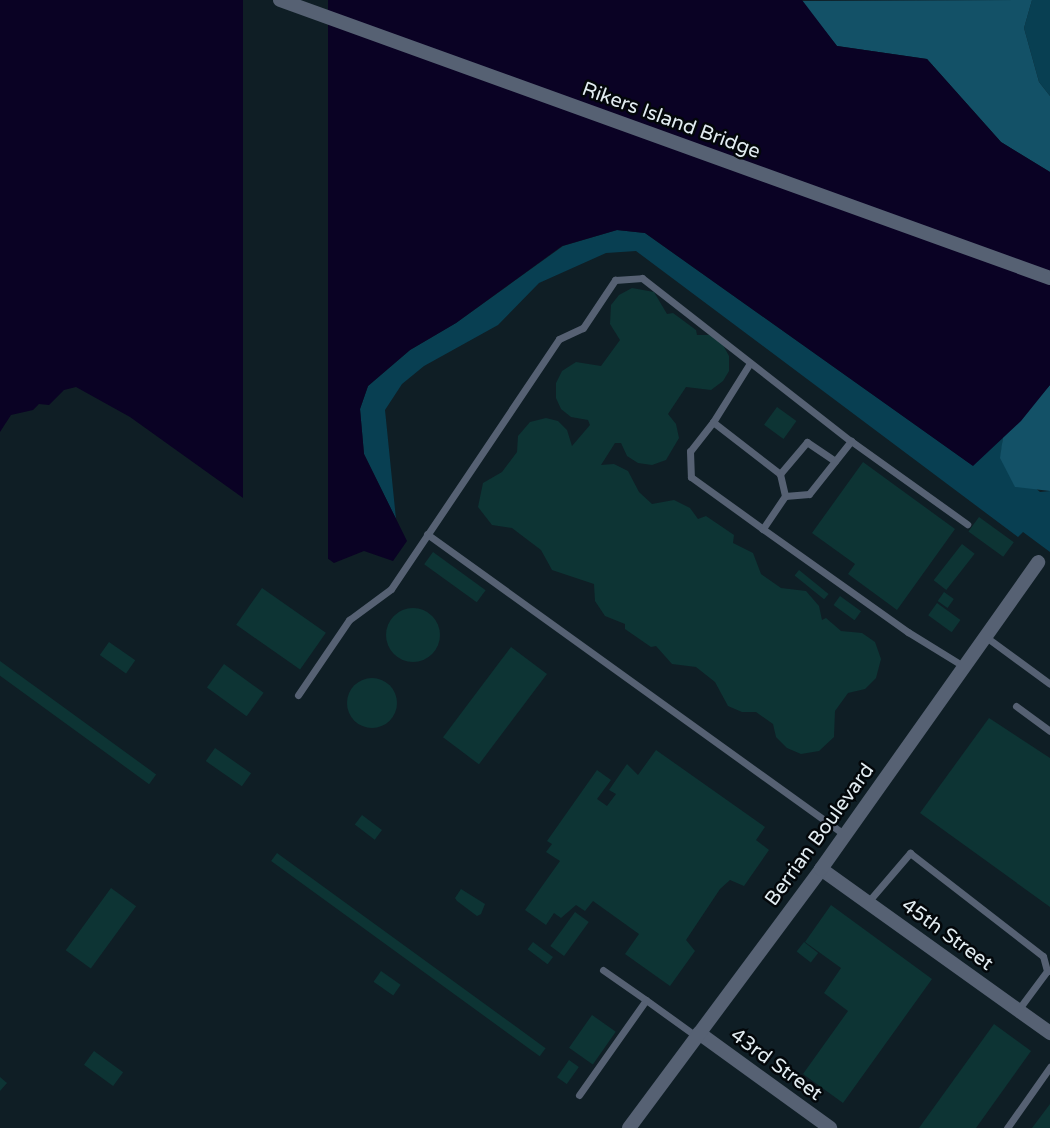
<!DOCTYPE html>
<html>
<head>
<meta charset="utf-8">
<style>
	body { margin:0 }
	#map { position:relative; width:1050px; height:1128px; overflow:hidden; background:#0f1e25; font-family:"Varela Round",sans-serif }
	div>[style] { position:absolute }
	.green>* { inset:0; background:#083f52 }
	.forest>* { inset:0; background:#135167 }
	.water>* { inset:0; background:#0a0224 }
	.pier>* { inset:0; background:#0f1e25; transform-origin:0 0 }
	.building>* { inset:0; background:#0d3434; transform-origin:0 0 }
	.round { border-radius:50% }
	.lane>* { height:7px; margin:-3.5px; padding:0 3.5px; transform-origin:3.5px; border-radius:3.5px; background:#566173 }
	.street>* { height:14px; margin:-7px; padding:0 7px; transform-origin:7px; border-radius:7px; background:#566173 }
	span { translate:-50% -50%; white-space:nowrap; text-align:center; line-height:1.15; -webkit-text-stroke:5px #03070a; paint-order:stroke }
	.street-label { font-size:20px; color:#e2ecf1 }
</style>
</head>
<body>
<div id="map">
	<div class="green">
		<i style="clip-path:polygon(1032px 0,1050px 0,1050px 96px,1039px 82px,1024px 28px)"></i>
		<i style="clip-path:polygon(617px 230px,645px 233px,972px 465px,1003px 437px,1001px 458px,1040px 492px,1050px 491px,1050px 552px,1023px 532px,1018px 537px,636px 251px,606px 253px,539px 283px,498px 325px,424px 366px,402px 384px,385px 410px,396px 519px,364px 454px,360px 409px,368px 386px,410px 350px,456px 323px,563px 246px)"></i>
	</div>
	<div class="forest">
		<i style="clip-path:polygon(1032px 0,1024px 28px,1039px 82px,1050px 96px,1050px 172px,1001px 142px,927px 59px,837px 46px,801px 1px)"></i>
		<i style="clip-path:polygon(1050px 385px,1050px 491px,1015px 487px,1000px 458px,1003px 437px)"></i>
	</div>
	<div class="water">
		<i style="clip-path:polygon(0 0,802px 0,837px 46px,927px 59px,1001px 142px,1050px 172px,1050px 385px,1021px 421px,973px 466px,645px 233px,617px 230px,562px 246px,456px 323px,410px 350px,368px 386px,360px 409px,364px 454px,407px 541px,393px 561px,364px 551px,334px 563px,130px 417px,76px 387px,64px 390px,49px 405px,39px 404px,33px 410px,11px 415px,0 432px)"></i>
	</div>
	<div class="pier">
		<i style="left:243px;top:0;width:85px;height:858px"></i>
	</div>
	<div class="building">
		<i style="clip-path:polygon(632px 288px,654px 292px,667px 314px,673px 313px,696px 330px,697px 335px,710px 335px,723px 345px,729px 356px,729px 371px,723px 381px,711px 390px,686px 387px,668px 414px,676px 424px,679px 438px,666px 460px,652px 465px,638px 463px,627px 456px,621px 443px,615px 443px,601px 465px,614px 464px,628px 471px,639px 492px,652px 504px,674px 500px,690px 508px,698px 519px,706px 516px,734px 535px,733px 543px,753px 553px,761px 574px,781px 588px,806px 591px,819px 606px,822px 620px,826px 618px,841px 631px,862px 633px,875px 642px,881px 659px,876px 678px,865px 689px,848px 693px,835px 711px,834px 737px,819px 751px,801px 754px,787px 748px,776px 737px,773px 724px,756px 712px,742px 712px,728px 706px,715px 682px,696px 667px,672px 664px,656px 646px,651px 647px,625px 629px,625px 624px,605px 616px,595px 601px,594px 584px,552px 570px,541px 550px,512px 528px,492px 525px,478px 507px,483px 483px,502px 472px,517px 452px,518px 436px,530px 422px,546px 418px,558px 421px,567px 430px,572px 446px,590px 425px,588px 420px,571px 417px,561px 409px,556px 398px,556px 383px,562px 371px,576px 362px,601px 366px,620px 340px,610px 324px,611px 305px,619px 295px)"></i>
		<i style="left:777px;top:407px;width:24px;height:22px;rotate:36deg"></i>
		<i style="clip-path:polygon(863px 462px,955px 529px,897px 610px,848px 574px,855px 564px,812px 533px)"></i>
		<i style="left:979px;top:517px;width:43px;height:18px;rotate:36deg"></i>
		<i style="left:962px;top:544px;width:16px;height:46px;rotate:38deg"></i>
		<i style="left:433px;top:552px;width:65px;height:15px;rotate:36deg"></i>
		<i style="left:799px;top:570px;width:38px;height:7px;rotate:39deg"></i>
		<i style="left:262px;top:588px;width:78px;height:45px;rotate:35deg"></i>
		<i style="left:944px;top:592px;width:12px;height:11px;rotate:35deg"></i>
		<i style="left:840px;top:596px;width:26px;height:11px;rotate:36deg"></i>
		<i style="left:937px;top:603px;width:29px;height:15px;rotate:36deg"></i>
		<i class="round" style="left:386px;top:608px;width:54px;height:54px"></i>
		<i style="left:109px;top:642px;width:32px;height:16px;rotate:35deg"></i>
		<i style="left:511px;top:647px;width:45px;height:113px;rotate:37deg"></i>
		<i style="left:0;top:661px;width:193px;height:12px;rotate:36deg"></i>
		<i style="left:224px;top:664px;width:49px;height:29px;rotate:36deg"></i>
		<i class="round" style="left:347px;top:678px;width:50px;height:50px"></i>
		<i style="clip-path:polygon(989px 718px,1050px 758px,1050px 907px,920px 813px)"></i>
		<i style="left:215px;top:748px;width:44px;height:16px;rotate:35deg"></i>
		<i style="clip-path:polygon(656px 750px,765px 827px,756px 840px,769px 850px,744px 886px,730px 880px,720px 889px,686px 940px,695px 951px,670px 986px,625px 954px,639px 934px,593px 901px,585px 911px,576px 905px,561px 918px,554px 913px,546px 925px,525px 910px,560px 861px,546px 852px,552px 844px,547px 841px,597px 770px,611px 780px,597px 799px,607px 806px,616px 794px,609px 790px,627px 764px,638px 775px)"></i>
		<i style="left:362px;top:815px;width:25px;height:12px;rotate:37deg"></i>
		<i style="left:277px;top:853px;width:332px;height:10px;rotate:36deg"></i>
		<i style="left:111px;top:888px;width:31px;height:77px;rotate:36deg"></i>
		<i style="clip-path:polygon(461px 889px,485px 904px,481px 914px,477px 916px,457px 901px,455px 898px)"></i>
		<i style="clip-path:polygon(831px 905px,932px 979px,843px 1103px,803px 1074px,848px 1011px,824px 993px,841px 968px,805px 942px)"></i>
		<i style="left:575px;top:912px;width:17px;height:42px;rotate:36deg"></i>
		<i style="left:533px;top:942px;width:25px;height:9px;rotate:37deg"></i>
		<i style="left:804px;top:942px;width:18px;height:12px;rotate:38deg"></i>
		<i style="left:381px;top:971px;width:24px;height:13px;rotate:35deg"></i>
		<i style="left:592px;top:1015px;width:29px;height:40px;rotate:35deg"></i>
		<i style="clip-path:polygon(994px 1024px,1031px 1051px,976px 1128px,919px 1128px)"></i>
		<i style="left:94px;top:1051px;width:36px;height:17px;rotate:36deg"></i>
		<i style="left:569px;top:1060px;width:12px;height:21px;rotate:35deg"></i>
		<i style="clip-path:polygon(0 1077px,7px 1083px,0 1091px)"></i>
		<i style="clip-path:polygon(1050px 1104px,1050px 1128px,1032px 1128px)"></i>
	</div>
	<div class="lane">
		<i style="left:750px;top:363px;width:70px;rotate:122.1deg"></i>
		<i style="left:713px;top:422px;width:85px;rotate:37.8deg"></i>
		<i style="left:713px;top:422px;width:37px;rotate:128deg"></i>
		<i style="left:690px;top:451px;width:26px;rotate:88deg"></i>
		<i style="left:691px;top:477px;width:89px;rotate:35.8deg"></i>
		<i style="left:835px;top:461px;width:34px;rotate:-146deg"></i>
		<i style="left:807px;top:442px;width:42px;rotate:130.2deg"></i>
		<i style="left:780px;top:474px;width:23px;rotate:77deg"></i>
		<i style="left:785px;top:496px;width:40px;rotate:124deg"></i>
		<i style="left:763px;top:529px;width:178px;rotate:35.4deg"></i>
		<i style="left:908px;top:632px;width:67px;rotate:31.6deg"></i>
		<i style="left:785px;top:496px;width:24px;rotate:-5deg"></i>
		<i style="left:809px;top:494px;width:68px;rotate:-51.6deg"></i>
		<i style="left:427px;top:534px;width:515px;rotate:35.76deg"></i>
		<i style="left:986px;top:637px;width:79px;rotate:36.3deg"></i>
		<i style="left:298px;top:695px;width:91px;rotate:-55.8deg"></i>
		<i style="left:349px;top:620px;width:52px;rotate:-36.4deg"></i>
		<i style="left:391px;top:589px;width:301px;rotate:-56.1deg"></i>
		<i style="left:559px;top:339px;width:26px;rotate:-25deg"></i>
		<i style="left:583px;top:328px;width:58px;rotate:-56.3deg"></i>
		<i style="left:615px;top:280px;width:27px;rotate:-4deg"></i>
		<i style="left:642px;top:278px;width:265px;rotate:38deg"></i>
		<i style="left:851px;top:441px;width:143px;rotate:35.6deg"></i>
		<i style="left:1016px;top:706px;width:42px;rotate:36.3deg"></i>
		<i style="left:868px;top:902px;width:65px;rotate:-49.4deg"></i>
		<i style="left:910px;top:853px;width:168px;rotate:37.8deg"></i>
		<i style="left:1043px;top:956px;width:16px;rotate:75deg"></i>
		<i style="left:1047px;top:971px;width:49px;rotate:126.6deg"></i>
		<i style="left:603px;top:970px;width:52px;rotate:34.9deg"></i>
		<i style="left:579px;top:1095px;width:116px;rotate:-54.8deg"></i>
		<i style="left:646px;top:1000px;width:62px;rotate:35.8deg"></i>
		<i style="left:1007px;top:1128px;width:75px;rotate:-54.8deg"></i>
	</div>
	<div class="street">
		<i style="left:280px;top:0;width:819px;rotate:19.85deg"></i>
		<i style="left:821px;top:869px;width:282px;rotate:35.6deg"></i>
		<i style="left:699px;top:1033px;width:162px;rotate:35.9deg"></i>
		<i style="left:629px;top:1128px;width:322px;rotate:-53.4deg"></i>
		<i style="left:821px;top:869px;width:376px;rotate:-54.7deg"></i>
	</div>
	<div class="street-label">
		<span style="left:671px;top:121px;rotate:20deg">Rikers Island Bridge</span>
		<span style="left:820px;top:835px;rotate:-54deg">Berrian Boulevard</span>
		<span style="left:947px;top:935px;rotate:36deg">45th Street</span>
		<span style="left:776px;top:1065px;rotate:36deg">43rd Street</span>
	</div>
</div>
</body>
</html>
